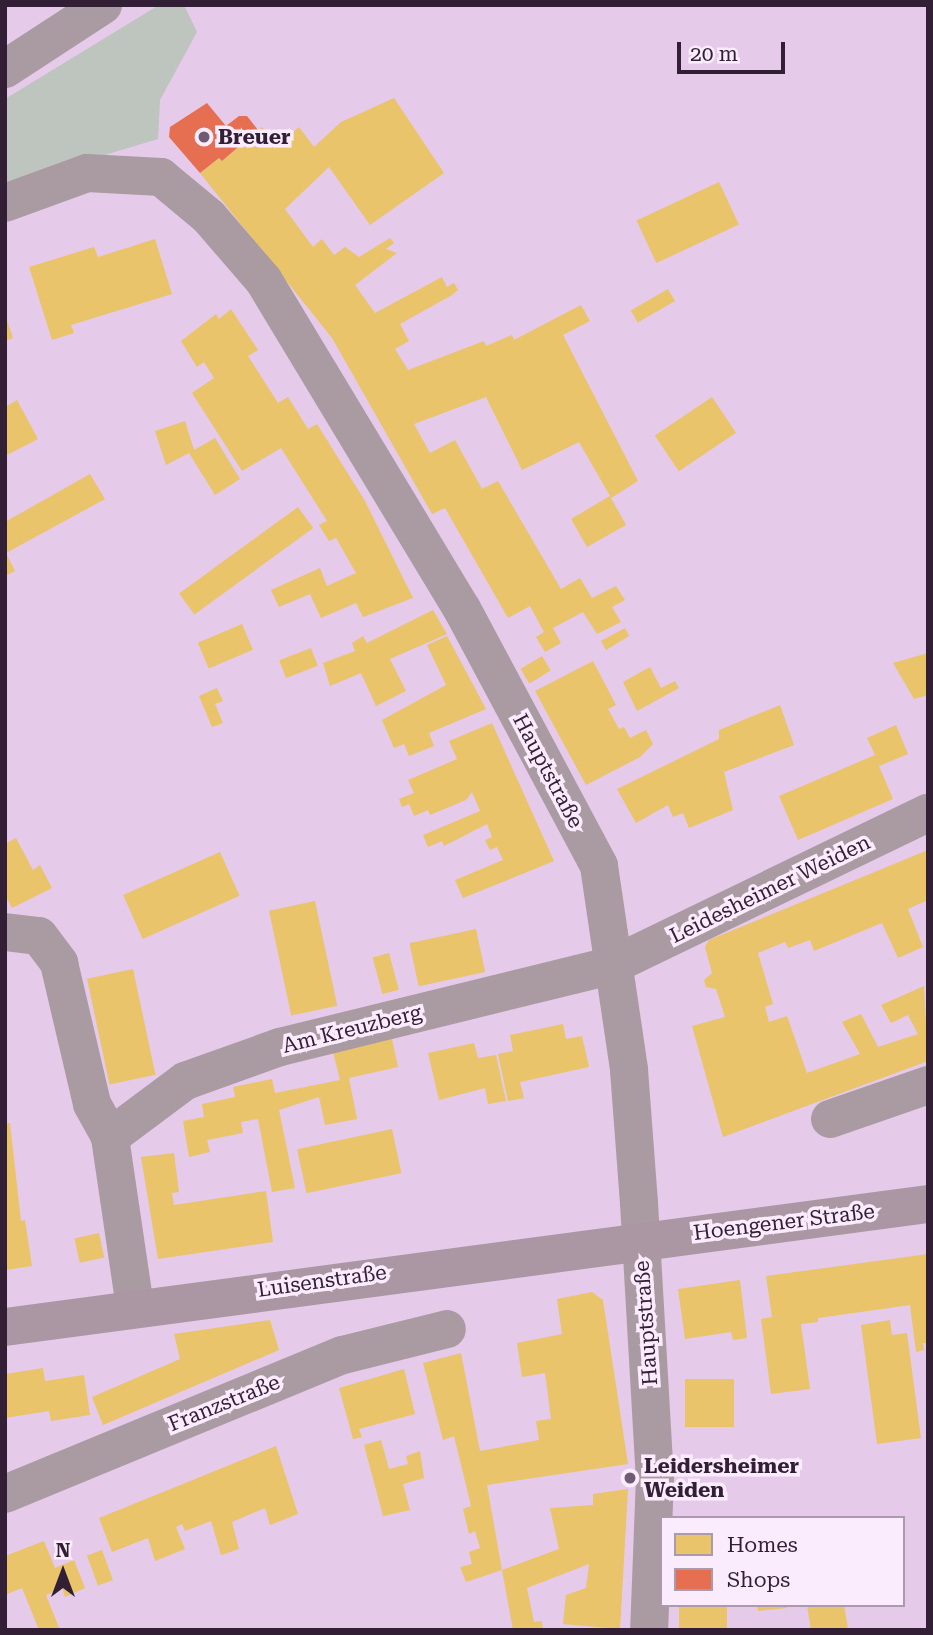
<!DOCTYPE html>
<html>
<head>
<meta charset="utf-8">
<style>
	body { margin:0 }
	#map { position:relative; width:933px; height:1635px; overflow:hidden; background:#e5cae9; font-family:"Roboto Serif",serif }
	div>[style] { position:absolute }
	.green>* { inset:0; background:#bec4be }
	.homes>* { inset:0; background:#e9c46a; transform-origin:0 0 }
	.shops>* { inset:0; background:#e76f51 }
	.minor>* { height:38px; margin:-19px; padding:0 19px; transform-origin:19px; border-radius:19px; background:#aa9aa2 }
	.secondary>* { height:38px; margin:-19px; padding:0 19px; transform-origin:19px; border-radius:19px; background:#aa97a3 }
	.dots>* { width:19px; height:19px; translate:-50% -50%; box-sizing:border-box; border:4px solid #fbecfd; border-radius:50% }
	span { translate:-50% -50%; white-space:nowrap; text-align:center; line-height:1.15; -webkit-text-stroke:7px #fbecfd; paint-order:stroke }
	.poi-label { font-size:21px; color:#321f35; font-weight:700 }
	.left { translate:0 -50%; text-align:left }
	.street-label { font-size:21px; color:#321f35 }
	.frame { position:absolute; inset:0; border:7px solid #321f35; pointer-events:none }
	.legend { position:absolute; left:660px; top:1516px; width:245px; height:91px; box-sizing:border-box; background:#fbecfd; border:2px solid #ab9aad; margin:0; padding:9px 12px; list-style:none; font-size:21px; color:#321f35 }
	.legend li { display:flex; align-items:center; gap:14px; height:35px }
	.legend b { width:35px; border:2px solid #ab9aad }
	.north { position:absolute; left:28px; top:1537px; width:70px; height:70px; -webkit-text-stroke:5px #fbecfd; paint-order:stroke; rotate:0deg; font-size:19px; font-weight:700; line-height:28px; text-align:center; color:#321f35 }
	.north::after { content:''; display:block; margin:auto; width:24px; height:32px; background:#321f35; clip-path:polygon(50% 0,100% 100%,50% 72%,0 100%) }
	.scale { position:absolute; left:677px; top:42px; width:108px; height:32px; box-sizing:border-box; border:4px solid #321f35; border-top:0; padding-left:9px; font-size:21px; line-height:24px; white-space:nowrap; color:#321f35; -webkit-text-stroke:5px #fbecfd; paint-order:stroke }
</style>
</head>
<body>
<div id="map">
	<div class="green">
		<i style="clip-path:polygon(159px 5px,184px 5px,197px 32px,160px 100px,158px 139px,5px 185px,5px 99px)"></i>
	</div>
	<div class="homes">
		<i style="clip-path:polygon(394px 98px,444px 173px,370px 225px,329px 167px,285px 209px,313px 247px,322px 239px,334px 255px,345px 247px,359px 257px,390px 238px,394px 243px,386px 249px,397px 253px,355px 285px,375px 313px,442px 277px,447px 287px,454px 283px,458px 290px,452px 295px,400px 324px,409px 341px,395px 349px,408px 370px,484px 341px,486px 346px,512px 335px,514px 340px,581px 305px,590px 321px,563px 335px,638px 481px,611px 498px,626px 525px,587px 547px,571px 519px,610px 496px,579px 442px,522px 470px,486px 397px,414px 424px,430px 453px,455px 440px,482px 489px,498px 481px,561px 589px,580px 578px,592px 598px,616px 586px,625px 600px,612px 607px,621px 622px,597px 634px,583px 612px,553px 628px,561px 643px,545px 652px,536px 637px,544px 632px,530px 606px,508px 618px,445px 508px,432px 514px,332px 338px,200px 173px,219px 158px,222px 161px,262px 127px,278px 145px,299px 127px,314px 147px,341px 122px)"></i>
		<i style="left:719px;top:182px;width:47px;height:91px;rotate:65deg"></i>
		<i style="clip-path:polygon(155px 239px,172px 294px,71px 325px,74px 333px,52px 340px,29px 267px,94px 247px,98px 257px)"></i>
		<i style="left:668px;top:289px;width:14px;height:43px;rotate:60deg"></i>
		<i style="clip-path:polygon(231px 309px,258px 350px,248px 356px,278px 403px,288px 397px,308px 429px,317px 424px,365px 501px,413px 598px,363px 617px,356px 603px,321px 618px,310px 594px,279px 607px,271px 590px,320px 568px,327px 586px,356px 573px,336px 538px,329px 541px,319px 525px,327px 521px,281px 448px,242px 471px,192px 393px,214px 378px,204px 362px,197px 367px,181px 341px,216px 314px,219px 319px)"></i>
		<i style="clip-path:polygon(5px 314px,13px 338px,5px 341px)"></i>
		<i style="left:712px;top:397px;width:43px;height:69px;rotate:56deg"></i>
		<i style="clip-path:polygon(17px 400px,38px 439px,5px 456px,5px 407px)"></i>
		<i style="clip-path:polygon(185px 421px,194px 450px,215px 438px,240px 479px,215px 495px,189px 453px,166px 465px,155px 431px)"></i>
		<i style="clip-path:polygon(90px 474px,105px 499px,6px 553px,15px 571px,5px 576px,5px 522px)"></i>
		<i style="left:298px;top:507px;width:26px;height:147px;rotate:54deg"></i>
		<i style="clip-path:polygon(433px 610px,447px 634px,390px 659px,406px 691px,376px 706px,361px 673px,330px 686px,323px 663px,355px 651px,352px 643px,363px 636px,367px 643px)"></i>
		<i style="left:242px;top:624px;width:28px;height:48px;rotate:67deg"></i>
		<i style="clip-path:polygon(625px 628px,629px 636px,606px 650px,601px 641px)"></i>
		<i style="clip-path:polygon(447px 636px,486px 709px,429px 733px,434px 746px,409px 756px,404px 744px,394px 748px,382px 720px,446px 685px,427px 645px)"></i>
		<i style="left:311px;top:648px;width:19px;height:34px;rotate:69deg"></i>
		<i style="clip-path:polygon(928px 653px,928px 695px,914px 699px,893px 663px)"></i>
		<i style="left:542px;top:656px;width:17px;height:25px;rotate:59deg"></i>
		<i style="clip-path:polygon(593px 661px,616px 705px,608px 709px,619px 729px,624px 727px,630px 738px,646px 730px,653px 744px,640px 757px,586px 785px,535px 691px)"></i>
		<i style="clip-path:polygon(650px 667px,661px 688px,675px 681px,679px 688px,637px 711px,623px 682px)"></i>
		<i style="clip-path:polygon(217px 688px,223px 701px,215px 704px,223px 723px,212px 727px,199px 696px)"></i>
		<i style="clip-path:polygon(780px 705px,794px 745px,724px 772px,733px 810px,689px 828px,683px 813px,673px 817px,668px 805px,636px 823px,617px 789px,719px 739px,719px 730px)"></i>
		<i style="clip-path:polygon(492px 723px,554px 861px,463px 898px,455px 880px,503px 860px,497px 847px,490px 850px,485px 840px,492px 837px,487px 824px,444px 846px,442px 841px,428px 847px,423px 835px,480px 811px,472px 792px,466px 800px,430px 815px,428px 810px,414px 816px,409px 804px,402px 807px,399px 799px,414px 793px,408px 780px,457px 759px,449px 741px)"></i>
		<i style="clip-path:polygon(896px 725px,908px 754px,879px 766px,893px 799px,798px 840px,779px 796px,875px 755px,867px 738px)"></i>
		<i style="clip-path:polygon(16px 838px,33px 870px,40px 865px,52px 888px,12px 908px,5px 895px,5px 844px)"></i>
		<i style="clip-path:polygon(928px 850px,928px 900px,908px 909px,923px 947px,898px 958px,882px 923px,814px 951px,810px 940px,788px 948px,785px 942px,758px 953px,773px 1004px,765px 1007px,769px 1022px,787px 1016px,807px 1073px,860px 1054px,842px 1022px,861px 1014px,878px 1047px,918px 1034px,908px 1015px,891px 1023px,881px 1005px,924px 986px,928px 1061px,723px 1137px,692px 1026px,725px 1017px,716px 989px,706px 987px,704px 980px,712px 973px,705px 947px,709px 940px)"></i>
		<i style="left:220px;top:852px;width:48px;height:106px;rotate:66deg"></i>
		<i style="left:315px;top:901px;width:107px;height:47px;rotate:78deg"></i>
		<i style="left:476px;top:929px;width:44px;height:68px;rotate:78deg"></i>
		<i style="left:389px;top:953px;width:38px;height:17px;rotate:75deg"></i>
		<i style="left:133px;top:969px;width:108px;height:47px;rotate:78deg"></i>
		<i style="clip-path:polygon(563px 1024px,566px 1039px,582px 1036px,589px 1067px,520px 1082px,524px 1098px,508px 1101px,498px 1054px,513px 1051px,510px 1035px)"></i>
		<i style="clip-path:polygon(392px 1039px,398px 1067px,349px 1078px,357px 1119px,325px 1125px,319px 1097px,279px 1110px,295px 1188px,272px 1192px,258px 1119px,241px 1122px,243px 1133px,207px 1140px,210px 1152px,189px 1157px,183px 1121px,204px 1117px,202px 1104px,235px 1097px,233px 1087px,272px 1079px,275px 1093px,340px 1080px,333px 1052px)"></i>
		<i style="clip-path:polygon(474px 1043px,478px 1058px,496px 1055px,506px 1101px,488px 1104px,485px 1088px,439px 1100px,428px 1053px)"></i>
		<i style="clip-path:polygon(10px 1123px,21px 1221px,25px 1220px,32px 1266px,5px 1270px,5px 1124px)"></i>
		<i style="left:392px;top:1129px;width:45px;height:97px;rotate:78deg"></i>
		<i style="clip-path:polygon(174px 1153px,179px 1192px,172px 1193px,174px 1205px,266px 1191px,273px 1242px,158px 1259px,141px 1157px)"></i>
		<i style="left:99px;top:1233px;width:25px;height:25px;rotate:78deg"></i>
		<i style="clip-path:polygon(928px 1254px,928px 1343px,923px 1343px,924px 1350px,916px 1352px,910px 1305px,818px 1318px,818px 1322px,801px 1324px,810px 1389px,771px 1394px,761px 1319px,772px 1317px,766px 1276px)"></i>
		<i style="clip-path:polygon(740px 1280px,747px 1338px,733px 1340px,731px 1332px,685px 1339px,678px 1289px)"></i>
		<i style="clip-path:polygon(592px 1292px,603px 1300px,628px 1464px,487px 1485px,502px 1570px,466px 1582px,460px 1567px,472px 1564px,469px 1552px,480px 1548px,475px 1531px,469px 1534px,463px 1509px,471px 1506px,454px 1436px,443px 1440px,423px 1363px,461px 1353px,480px 1451px,539px 1440px,536px 1421px,551px 1419px,545px 1373px,522px 1377px,517px 1343px,562px 1334px,557px 1299px)"></i>
		<i style="clip-path:polygon(270px 1320px,279px 1350px,103px 1425px,92px 1397px,180px 1359px,174px 1334px)"></i>
		<i style="clip-path:polygon(890px 1320px,892px 1335px,907px 1333px,921px 1438px,877px 1444px,861px 1325px)"></i>
		<i style="clip-path:polygon(43px 1368px,45px 1381px,84px 1375px,90px 1415px,51px 1421px,49px 1411px,5px 1418px,5px 1374px)"></i>
		<i style="clip-path:polygon(404px 1369px,415px 1414px,359px 1429px,362px 1437px,353px 1439px,339px 1388px)"></i>
		<i style="left:734px;top:1379px;width:48px;height:49px;rotate:90deg"></i>
		<i style="clip-path:polygon(381px 1440px,389px 1469px,408px 1464px,406px 1456px,420px 1451px,424px 1478px,403px 1484px,410px 1510px,383px 1516px,364px 1445px)"></i>
		<i style="clip-path:polygon(276px 1446px,298px 1514px,270px 1525px,265px 1508px,232px 1522px,239px 1549px,221px 1555px,211px 1521px,185px 1531px,182px 1524px,176px 1527px,185px 1549px,155px 1561px,148px 1538px,112px 1552px,99px 1518px)"></i>
		<i style="clip-path:polygon(628px 1489px,620px 1629px,563px 1624px,566px 1595px,586px 1588px,589px 1564px,527px 1588px,534px 1622px,542px 1621px,543px 1630px,513px 1630px,502px 1570px,559px 1549px,550px 1508px,593px 1505px,593px 1494px)"></i>
		<i style="clip-path:polygon(44px 1541px,55px 1568px,74px 1560px,85px 1588px,65px 1597px,62px 1588px,46px 1595px,60px 1630px,39px 1630px,22px 1588px,5px 1595px,5px 1556px)"></i>
		<i style="left:102px;top:1550px;width:32px;height:16px;rotate:70deg"></i>
		<i style="left:679px;top:1605px;width:48px;height:25px"></i>
		<i style="clip-path:polygon(757px 1605px,787px 1605px,787px 1608px,758px 1611px)"></i>
		<i style="clip-path:polygon(807px 1605px,844px 1605px,848px 1629px,811px 1630px)"></i>
	</div>
	<div class="shops">
		<i style="clip-path:polygon(207px 103px,226px 126px,239px 116px,247px 116px,258px 130px,222px 161px,219px 158px,200px 173px,169px 137px,170px 127px)"></i>
	</div>
	<div class="minor">
		<i style="left:5px;top:69px;width:117px;rotate:-33.1deg"></i>
		<i style="left:5px;top:203px;width:87px;rotate:-20.1deg"></i>
		<i style="left:87px;top:173px;width:74px;rotate:3.1deg"></i>
		<i style="left:161px;top:177px;width:62px;rotate:39.8deg"></i>
		<i style="left:209px;top:217px;width:84px;rotate:49.3deg"></i>
		<i style="left:264px;top:281px;width:383px;rotate:58.9deg"></i>
		<i style="left:462px;top:609px;width:291px;rotate:61.9deg"></i>
		<i style="left:599px;top:866px;width:206px;rotate:81.6deg"></i>
		<i style="left:629px;top:1070px;width:133px;rotate:85.7deg"></i>
		<i style="left:639px;top:1203px;width:274px;rotate:86.7deg"></i>
		<i style="left:655px;top:1477px;width:153px;rotate:92.2deg"></i>
		<i style="left:5px;top:932px;width:34px;rotate:7deg"></i>
		<i style="left:39px;top:936px;width:34px;rotate:53deg"></i>
		<i style="left:59px;top:963px;width:145px;rotate:76.8deg"></i>
		<i style="left:92px;top:1104px;width:38px;rotate:61deg"></i>
		<i style="left:830px;top:1119px;width:104px;rotate:-19.1deg"></i>
		<i style="left:135px;top:1307px;width:172px;rotate:-98.4deg"></i>
		<i style="left:110px;top:1137px;width:94px;rotate:-36.7deg"></i>
		<i style="left:185px;top:1081px;width:101px;rotate:-19.7deg"></i>
		<i style="left:280px;top:1047px;width:343px;rotate:-13.8deg"></i>
		<i style="left:613px;top:965px;width:350px;rotate:-25.8deg"></i>
		<i style="left:5px;top:1494px;width:365px;rotate:-22.4deg"></i>
		<i style="left:343px;top:1355px;width:107px;rotate:-14deg"></i>
	</div>
	<div class="secondary">
		<i style="left:5px;top:1327px;width:931px;rotate:-7.59deg"></i>
	</div>
	<div class="dots">
		<i style="left:204px;top:137px;background:#715b74"></i>
		<i style="left:630px;top:1478px;background:#715b74"></i>
	</div>
	<div class="poi-label">
		<span class="left" style="left:218px;top:137px">Breuer</span>
		<span class="left" style="left:644px;top:1478px">Leidersheimer<br>Weiden</span>
	</div>
	<div class="street-label">
		<span style="left:548px;top:771px;rotate:62deg">Hauptstraße</span>
		<span style="left:770px;top:889px;rotate:-26deg">Leidesheimer Weiden</span>
		<span style="left:352px;top:1029px;rotate:-14deg">Am Kreuzberg</span>
		<span style="left:784px;top:1222px;rotate:-7deg">Hoengener Straße</span>
		<span style="left:322px;top:1281px;rotate:-8deg">Luisenstraße</span>
		<span style="left:646px;top:1323px;rotate:-94deg">Hauptstraße</span>
		<span style="left:224px;top:1403px;rotate:-22deg">Franzstraße</span>
	</div>
	<div class="frame"></div>
	<ul class="legend">
	<li><b style="height:19px;background:#e9c46a"></b>Homes</li>
	<li><b style="height:19px;background:#e76f51"></b>Shops</li>
	</ul>
	<div class="north">N</div>
	<div class="scale">20 m</div>
</div>
</body>
</html>
